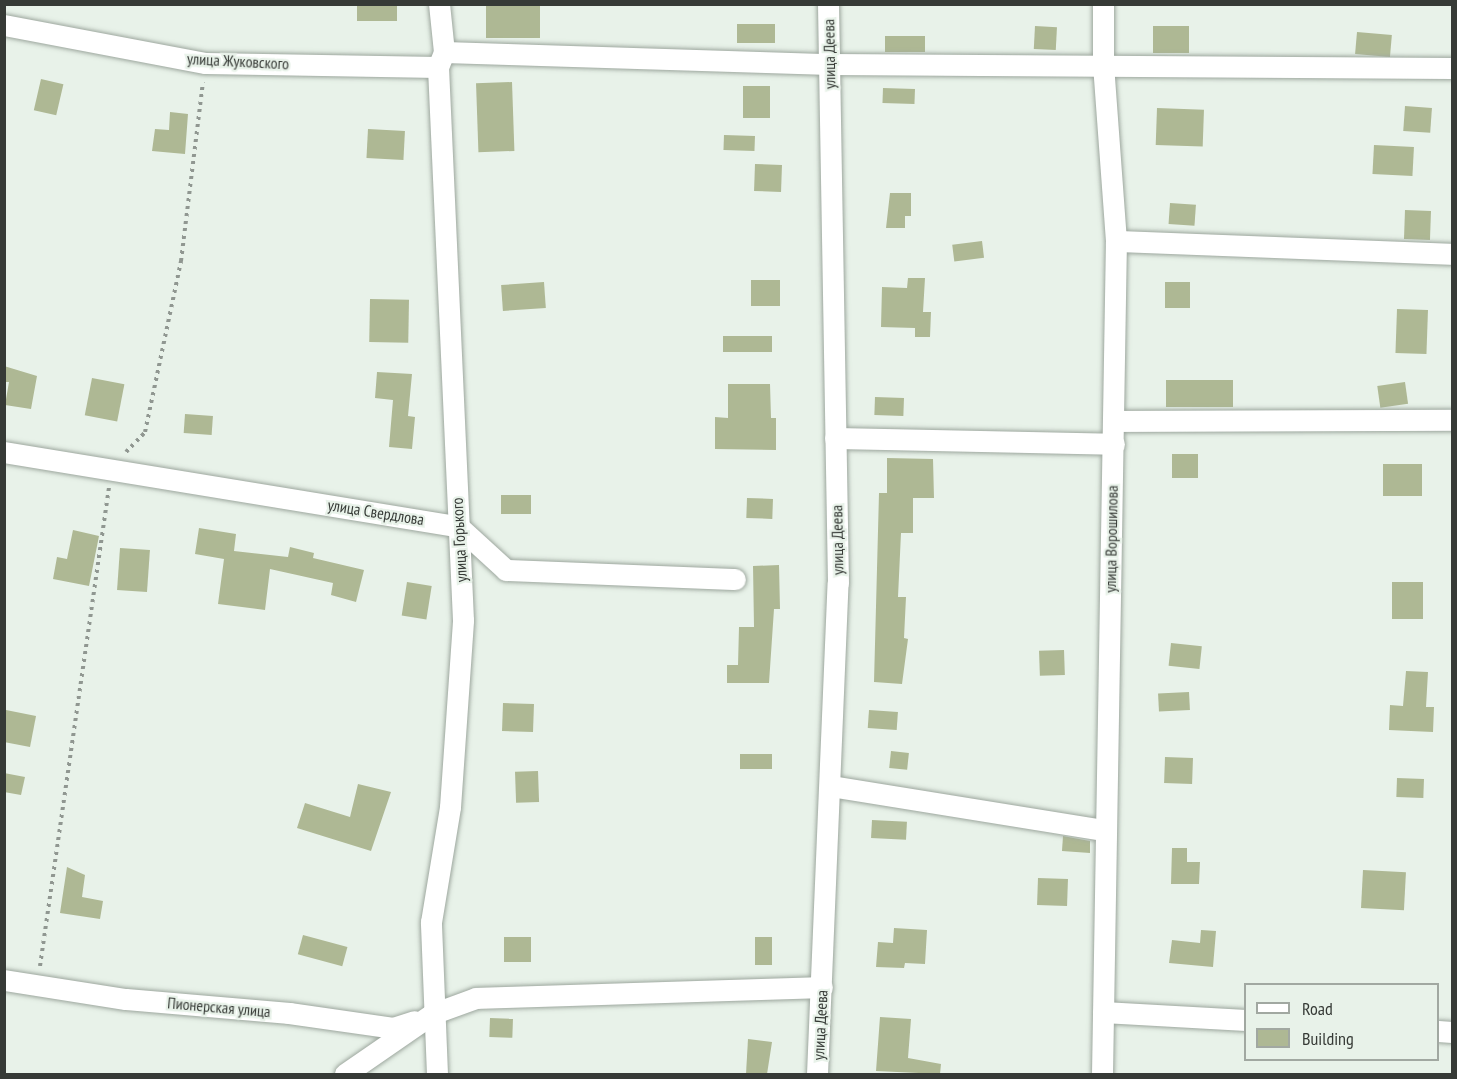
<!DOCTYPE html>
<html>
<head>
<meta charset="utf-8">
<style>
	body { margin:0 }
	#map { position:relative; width:1457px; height:1079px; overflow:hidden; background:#e8f2e9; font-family:"PT Sans Narrow",sans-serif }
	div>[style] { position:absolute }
	.building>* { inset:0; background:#aeb894; transform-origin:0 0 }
	.path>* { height:4px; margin-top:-2px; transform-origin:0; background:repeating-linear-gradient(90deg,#909791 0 3px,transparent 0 7.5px) }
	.roads { filter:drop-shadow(0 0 2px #9da79e) drop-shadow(0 0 2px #9da79e) }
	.minor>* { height:21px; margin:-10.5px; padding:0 10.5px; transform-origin:10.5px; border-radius:10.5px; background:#fff }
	span { translate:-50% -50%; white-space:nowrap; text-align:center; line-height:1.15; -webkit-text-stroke:4.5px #e8f2e9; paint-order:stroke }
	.street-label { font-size:16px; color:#363a36 }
	.frame { position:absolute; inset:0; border:6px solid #363a36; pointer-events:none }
	.legend { position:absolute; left:1244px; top:983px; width:195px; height:78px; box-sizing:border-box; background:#e8f2e9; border:2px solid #a1a8a1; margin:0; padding:8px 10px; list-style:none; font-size:18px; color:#363a36 }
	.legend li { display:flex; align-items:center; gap:12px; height:30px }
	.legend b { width:30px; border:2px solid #a1a8a1 }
</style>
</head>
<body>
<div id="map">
	<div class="building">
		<i style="left:357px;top:4px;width:40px;height:17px"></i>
		<i style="left:486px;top:4px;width:54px;height:34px"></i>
		<i style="left:737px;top:24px;width:38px;height:19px"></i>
		<i style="left:1035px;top:26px;width:22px;height:23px;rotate:3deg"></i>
		<i style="left:1153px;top:26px;width:36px;height:27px"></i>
		<i style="left:1357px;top:32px;width:35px;height:22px;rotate:5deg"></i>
		<i style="left:925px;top:36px;width:16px;height:40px;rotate:90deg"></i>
		<i style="left:41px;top:79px;width:23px;height:32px;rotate:13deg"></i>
		<i style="left:512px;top:82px;width:69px;height:36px;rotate:88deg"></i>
		<i style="left:743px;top:86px;width:27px;height:32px"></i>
		<i style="left:883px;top:88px;width:32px;height:15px;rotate:2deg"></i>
		<i style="left:1405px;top:106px;width:27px;height:25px;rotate:4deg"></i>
		<i style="left:1157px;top:108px;width:47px;height:37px;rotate:2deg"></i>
		<i style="clip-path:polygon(170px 112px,188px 114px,185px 154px,152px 151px,155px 129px,169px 130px)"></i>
		<i style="left:368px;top:129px;width:37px;height:29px;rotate:3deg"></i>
		<i style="left:724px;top:135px;width:31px;height:15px;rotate:2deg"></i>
		<i style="left:1374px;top:145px;width:40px;height:29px;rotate:3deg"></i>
		<i style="left:755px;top:164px;width:27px;height:27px;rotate:2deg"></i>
		<i style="clip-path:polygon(890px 193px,911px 193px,911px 216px,905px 216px,905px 228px,886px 228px)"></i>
		<i style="left:1170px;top:203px;width:26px;height:21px;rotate:4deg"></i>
		<i style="left:1405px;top:210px;width:26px;height:29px;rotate:2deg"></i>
		<i style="left:982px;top:241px;width:17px;height:30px;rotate:83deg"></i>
		<i style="clip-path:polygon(908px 278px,925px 278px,923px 312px,931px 312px,930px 337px,915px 337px,915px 328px,881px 327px,882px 287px,907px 288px)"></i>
		<i style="left:751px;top:280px;width:29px;height:26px"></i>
		<i style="left:544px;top:282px;width:26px;height:43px;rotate:86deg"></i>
		<i style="left:1165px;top:282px;width:25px;height:26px"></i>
		<i style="left:370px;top:299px;width:39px;height:43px;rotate:1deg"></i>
		<i style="left:1397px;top:309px;width:31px;height:44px;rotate:2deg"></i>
		<i style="left:723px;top:336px;width:49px;height:16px"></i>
		<i style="clip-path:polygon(4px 366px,37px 376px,31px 409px,5px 405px,9px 382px,4px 382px)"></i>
		<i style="clip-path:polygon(377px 372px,412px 374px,408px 416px,415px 417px,412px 449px,389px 447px,393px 400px,375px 398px)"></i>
		<i style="left:92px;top:378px;width:33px;height:38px;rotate:11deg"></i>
		<i style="left:1233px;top:380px;width:27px;height:67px;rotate:90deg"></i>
		<i style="left:1405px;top:382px;width:22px;height:28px;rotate:82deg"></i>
		<i style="clip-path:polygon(728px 384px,770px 384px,771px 418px,776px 418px,776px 450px,715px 449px,715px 417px,728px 418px)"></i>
		<i style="left:875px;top:397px;width:29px;height:18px;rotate:2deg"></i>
		<i style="left:185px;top:414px;width:28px;height:19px;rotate:4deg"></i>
		<i style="left:1172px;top:454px;width:26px;height:24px"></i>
		<i style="clip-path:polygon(887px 458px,933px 459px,934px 498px,913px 498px,913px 533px,901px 533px,898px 597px,906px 597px,904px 638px,908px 639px,902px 684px,874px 682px,879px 493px,887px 493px)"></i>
		<i style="left:1383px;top:464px;width:39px;height:32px"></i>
		<i style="left:501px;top:495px;width:30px;height:19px"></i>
		<i style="left:747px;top:498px;width:26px;height:20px;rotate:2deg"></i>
		<i style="clip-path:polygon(199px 528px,236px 534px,234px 551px,288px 557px,290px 547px,314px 553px,313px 558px,364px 570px,356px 602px,331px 595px,333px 583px,270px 569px,265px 610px,218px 604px,224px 559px,195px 554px)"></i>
		<i style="clip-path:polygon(73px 530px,99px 536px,89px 586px,53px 579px,57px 557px,67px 559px)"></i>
		<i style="left:120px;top:548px;width:30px;height:42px;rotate:4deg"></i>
		<i style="clip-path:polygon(779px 565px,780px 609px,774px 609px,769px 683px,727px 683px,727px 665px,738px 665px,739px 627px,754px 627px,753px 566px)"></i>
		<i style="left:407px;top:582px;width:25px;height:34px;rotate:9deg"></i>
		<i style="left:1392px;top:582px;width:31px;height:37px"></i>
		<i style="left:1171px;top:643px;width:31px;height:23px;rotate:6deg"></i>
		<i style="left:1064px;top:650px;width:25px;height:25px;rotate:88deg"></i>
		<i style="clip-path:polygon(1406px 671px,1428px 672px,1426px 707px,1434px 707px,1433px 732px,1389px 730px,1390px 705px,1403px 706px)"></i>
		<i style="left:1189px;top:692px;width:18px;height:31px;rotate:87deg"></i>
		<i style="left:503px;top:703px;width:31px;height:28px;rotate:2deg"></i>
		<i style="clip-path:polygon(6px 710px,36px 716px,30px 747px,4px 742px)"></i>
		<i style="left:869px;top:710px;width:29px;height:18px;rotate:4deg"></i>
		<i style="left:891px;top:751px;width:18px;height:17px;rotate:6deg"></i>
		<i style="left:740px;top:754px;width:32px;height:15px"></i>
		<i style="left:1165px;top:757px;width:28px;height:26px;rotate:2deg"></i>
		<i style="left:538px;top:771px;width:31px;height:23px;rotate:88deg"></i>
		<i style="clip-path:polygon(4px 773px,25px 777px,21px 795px,4px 792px)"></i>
		<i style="left:1397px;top:778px;width:27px;height:19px;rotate:2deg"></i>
		<i style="clip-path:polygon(358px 784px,391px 792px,371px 851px,297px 828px,305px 803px,350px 817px)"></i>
		<i style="left:872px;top:820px;width:35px;height:18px;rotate:3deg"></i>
		<i style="clip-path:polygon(1063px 836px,1090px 841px,1090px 853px,1062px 851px)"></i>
		<i style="clip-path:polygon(1172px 848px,1187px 848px,1187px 862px,1200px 862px,1199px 884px,1171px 884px)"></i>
		<i style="clip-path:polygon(67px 867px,85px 875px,82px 897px,103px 901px,100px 919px,60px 913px)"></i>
		<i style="left:1363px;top:870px;width:43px;height:38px;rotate:3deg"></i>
		<i style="left:1038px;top:878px;width:30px;height:27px;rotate:2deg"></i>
		<i style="clip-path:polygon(894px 928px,927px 930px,925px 964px,905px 963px,904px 968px,876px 967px,878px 942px,893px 943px)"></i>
		<i style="clip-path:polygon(1201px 930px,1216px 931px,1213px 967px,1169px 963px,1172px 940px,1200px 943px)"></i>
		<i style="left:303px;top:935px;width:46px;height:20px;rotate:15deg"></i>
		<i style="left:504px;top:937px;width:27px;height:25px"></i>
		<i style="left:755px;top:937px;width:17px;height:28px"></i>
		<i style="clip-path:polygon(880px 1017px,911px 1019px,908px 1058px,941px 1064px,940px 1074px,876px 1071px)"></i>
		<i style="left:490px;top:1018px;width:23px;height:19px;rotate:2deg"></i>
		<i style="clip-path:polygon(748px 1039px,772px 1042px,767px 1074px,746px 1074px)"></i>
	</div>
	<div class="path">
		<i style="left:126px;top:452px;width:28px;rotate:-46deg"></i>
		<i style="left:145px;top:432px;width:175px;rotate:-78.1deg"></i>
		<i style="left:181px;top:261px;width:180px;rotate:-83deg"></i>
		<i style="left:40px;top:966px;width:485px;rotate:-81.8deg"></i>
	</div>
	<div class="roads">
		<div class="minor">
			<i style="left:4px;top:25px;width:205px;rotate:10.7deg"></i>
			<i style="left:205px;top:63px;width:233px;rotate:1deg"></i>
			<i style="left:444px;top:52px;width:386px;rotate:1.8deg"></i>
			<i style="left:830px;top:64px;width:622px;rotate:0.37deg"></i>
			<i style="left:1116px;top:241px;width:336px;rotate:2.2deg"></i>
			<i style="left:1114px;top:421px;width:338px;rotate:-0.2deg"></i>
			<i style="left:835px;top:438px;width:279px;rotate:1.2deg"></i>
			<i style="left:4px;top:452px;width:460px;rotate:9.3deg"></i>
			<i style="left:458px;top:526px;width:65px;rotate:42.5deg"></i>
			<i style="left:506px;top:570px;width:229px;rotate:2.3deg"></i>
			<i style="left:831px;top:786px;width:277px;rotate:9.2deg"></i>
			<i style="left:4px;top:980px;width:123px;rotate:8.9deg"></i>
			<i style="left:126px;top:999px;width:164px;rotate:4.9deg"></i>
			<i style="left:289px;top:1013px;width:105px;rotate:8.2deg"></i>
			<i style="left:393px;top:1028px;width:22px;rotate:-18deg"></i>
			<i style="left:1103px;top:1012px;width:143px;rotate:3.2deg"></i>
			<i style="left:1438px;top:1031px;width:14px;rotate:4deg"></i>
			<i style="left:345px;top:1074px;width:106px;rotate:-34.6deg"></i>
			<i style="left:432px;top:1014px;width:47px;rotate:-20deg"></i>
			<i style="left:476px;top:998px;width:346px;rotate:-1.8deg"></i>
			<i style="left:437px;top:1074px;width:152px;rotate:-92.3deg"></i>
			<i style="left:431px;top:922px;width:117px;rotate:-80.6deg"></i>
			<i style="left:450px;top:807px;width:187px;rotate:-86deg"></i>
			<i style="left:463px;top:620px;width:554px;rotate:-92.59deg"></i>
			<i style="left:438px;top:67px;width:16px;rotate:-68deg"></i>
			<i style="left:444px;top:52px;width:48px;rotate:-95.9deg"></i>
			<i style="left:817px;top:1074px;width:491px;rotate:-87.6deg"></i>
			<i style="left:838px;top:583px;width:579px;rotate:-90.99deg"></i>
			<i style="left:1102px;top:1074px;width:833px;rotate:-89.04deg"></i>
			<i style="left:1116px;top:241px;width:176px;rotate:-94.2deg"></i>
			<i style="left:1103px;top:65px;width:61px;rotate:-90deg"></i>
		</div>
	</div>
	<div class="street-label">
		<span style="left:829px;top:54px;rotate:-91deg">улица Деева</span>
		<span style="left:238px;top:61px;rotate:3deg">улица Жуковского</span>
		<span style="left:376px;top:512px;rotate:9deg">улица Свердлова</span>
		<span style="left:1111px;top:539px;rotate:-89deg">улица Ворошилова</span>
		<span style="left:459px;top:540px;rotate:-93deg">улица Горького</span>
		<span style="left:837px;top:540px;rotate:-91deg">улица Деева</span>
		<span style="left:219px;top:1007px;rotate:5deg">Пионерская улица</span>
		<span style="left:820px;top:1025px;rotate:-87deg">улица Деева</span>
	</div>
	<div class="frame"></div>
	<ul class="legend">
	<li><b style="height:8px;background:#fff"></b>Road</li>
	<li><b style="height:16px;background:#aeb894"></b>Building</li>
	</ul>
</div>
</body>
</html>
